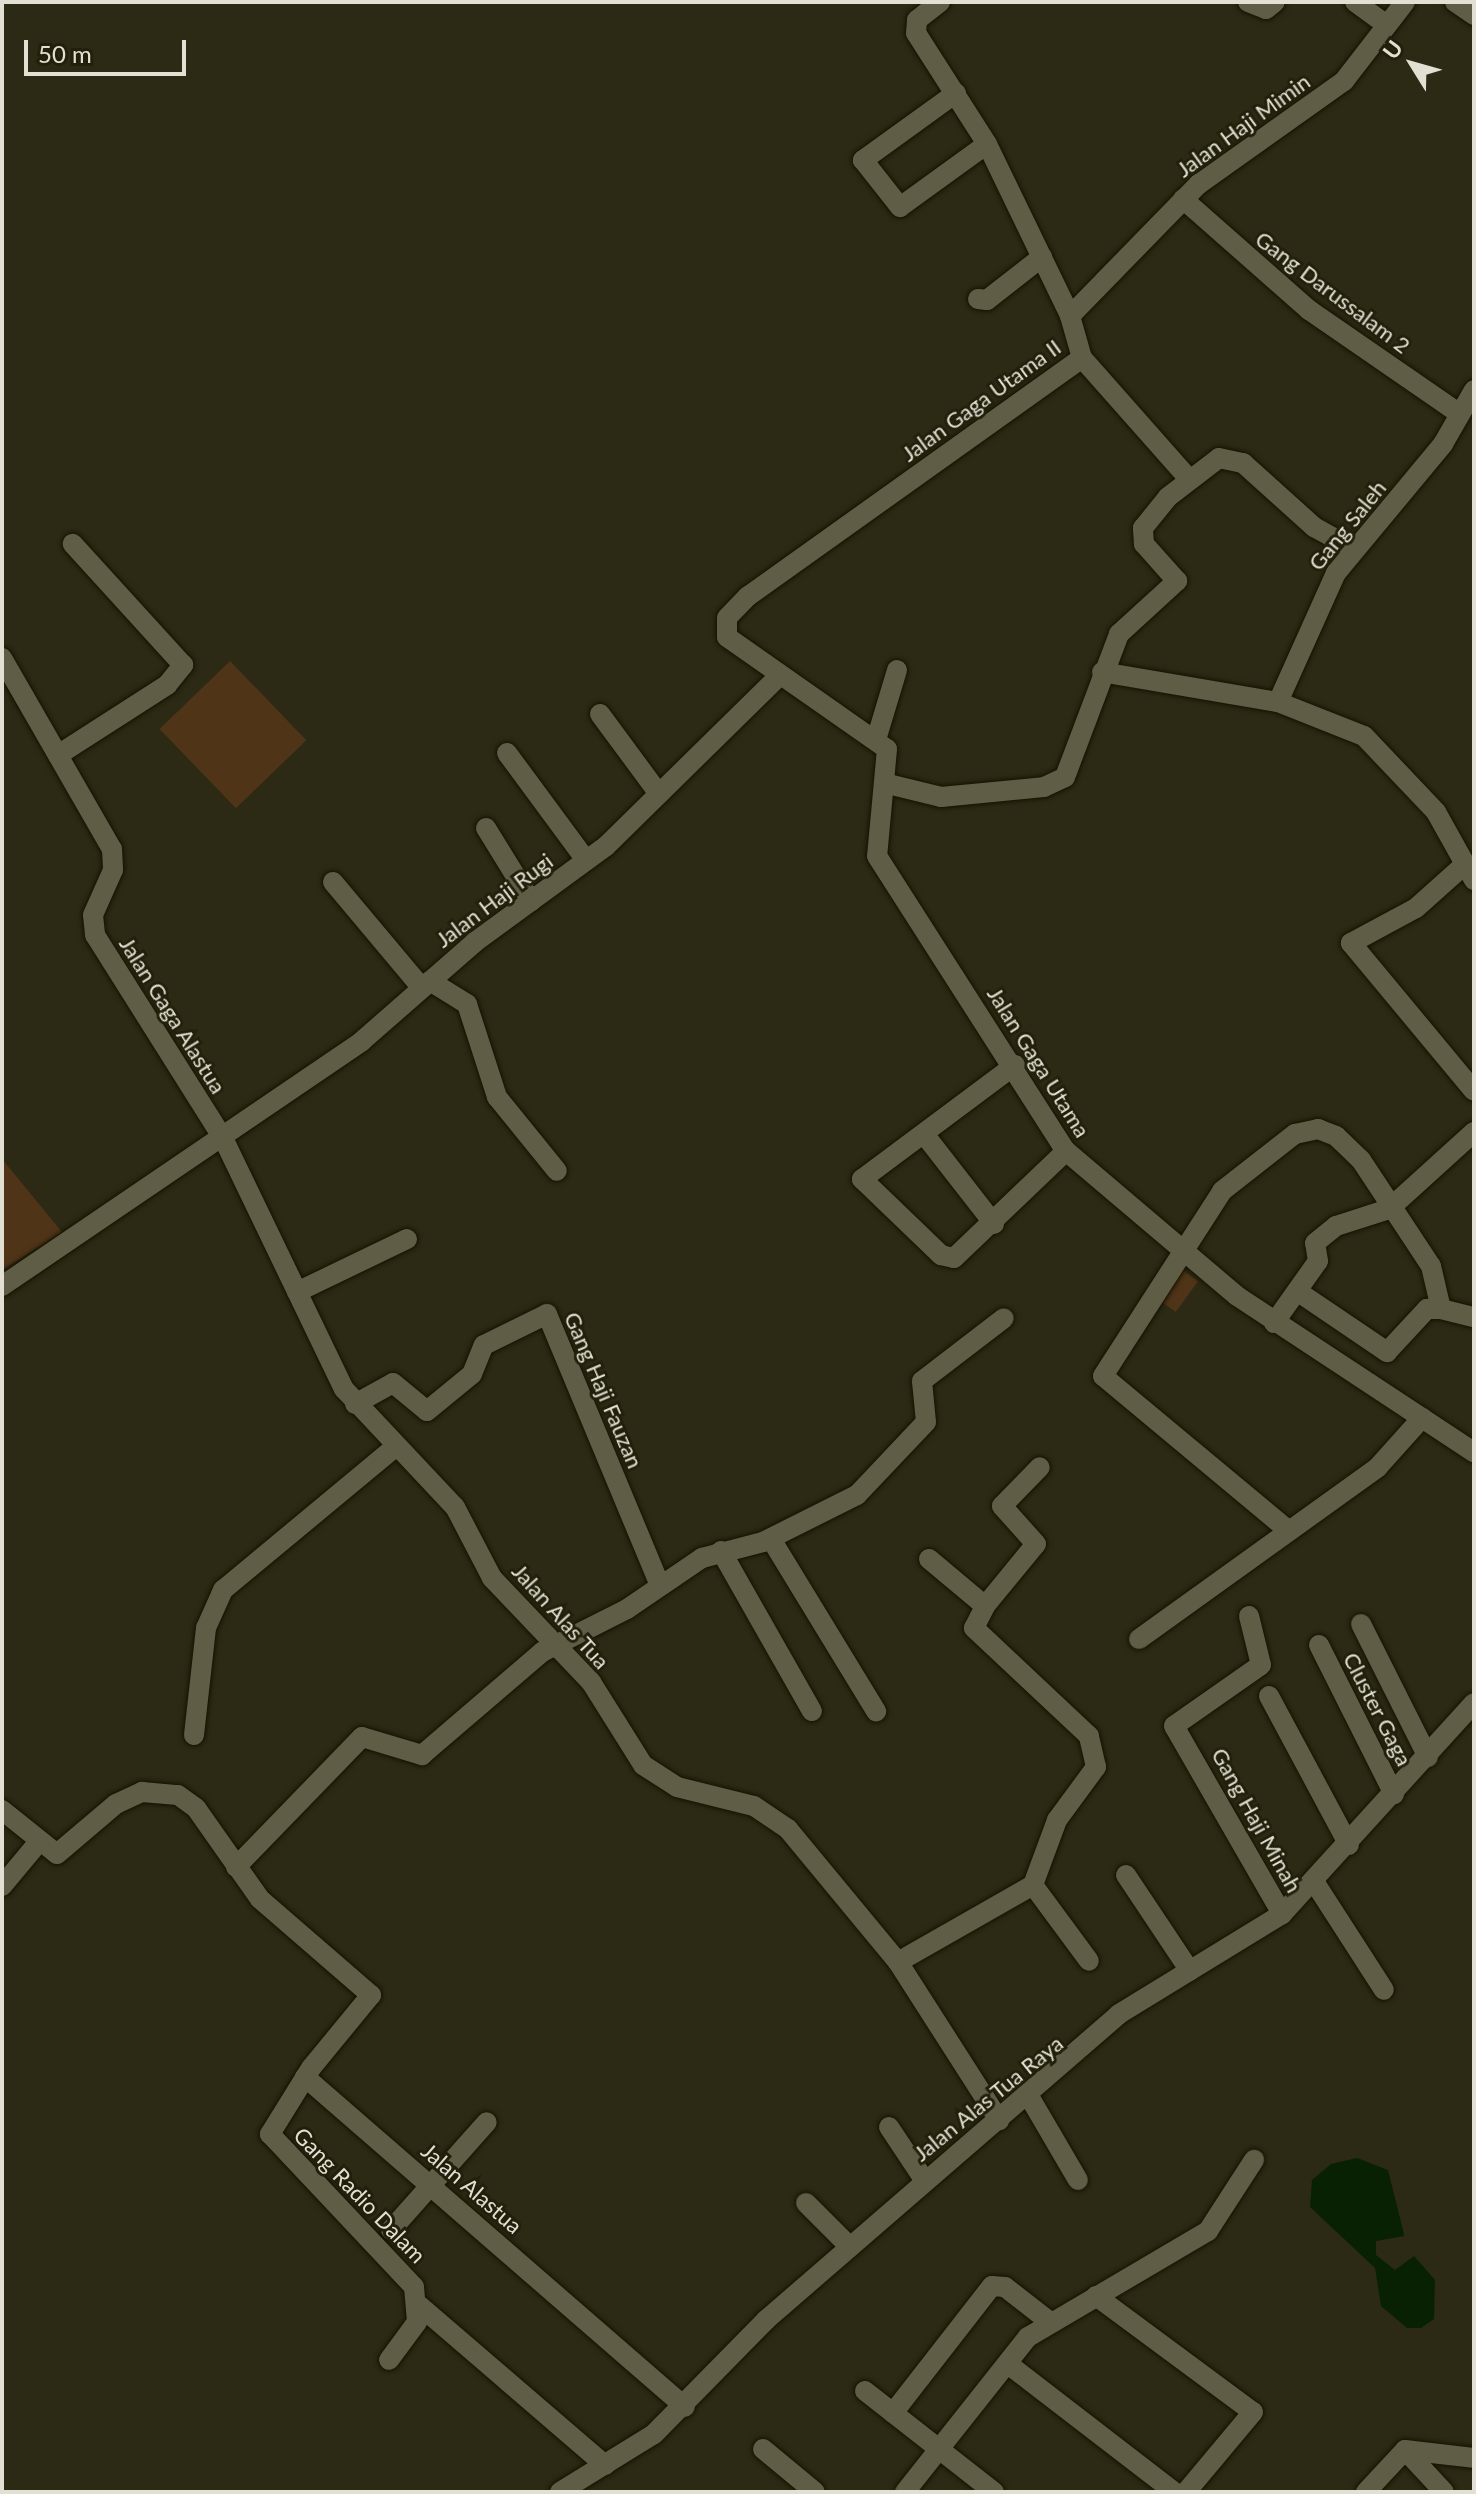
<!DOCTYPE html>
<html>
<head>
<meta charset="utf-8">
<style>
	body { margin:0 }
	#map { position:relative; width:1476px; height:2494px; overflow:hidden; background:#2c2a14; font-family:Lato,sans-serif }
	div>[style] { position:absolute }
	.green>* { inset:0; background:#4f3417; transform-origin:0 0 }
	.water>* { inset:0; background:#082103 }
	.roads { filter:drop-shadow(0 0 2px #151201) drop-shadow(0 0 2px #151201) }
	.minor>* { height:20px; margin:-10px; padding:0 10px; transform-origin:10px; border-radius:10px; background:#605d47 }
	span { translate:-50% -50%; white-space:nowrap; text-align:center; line-height:1.15; -webkit-text-stroke:6px #22200b; paint-order:stroke }
	.street-label { font-size:22px; color:#e2e0d3 }
	.frame { position:absolute; inset:0; border:4px solid #e2e0d3; pointer-events:none }
	.north { position:absolute; left:1372px; top:24px; width:80px; height:80px; -webkit-text-stroke:6px #22200b; paint-order:stroke; rotate:307deg; font-size:22px; font-weight:700; line-height:32px; text-align:center; color:#e2e0d3 }
	.north::after { content:''; display:block; margin:auto; width:28px; height:36px; background:#e2e0d3; clip-path:polygon(50% 0,100% 100%,50% 72%,0 100%) }
	.scale { position:absolute; left:24px; top:40px; width:162px; height:36px; box-sizing:border-box; border:4px solid #e2e0d3; border-top:0; padding-left:10px; font-size:24px; line-height:28px; white-space:nowrap; color:#e2e0d3; -webkit-text-stroke:6px #22200b; paint-order:stroke }
</style>
</head>
<body>
<div id="map">
	<div class="green">
		<i style="left:230px;top:661px;width:110px;height:98px;rotate:46deg"></i>
		<i style="clip-path:polygon(2px 1159px,62px 1232px,2px 1270px)"></i>
		<i style="left:1177px;top:1266px;width:26px;height:38px;rotate:36deg"></i>
	</div>
	<div class="water">
		<i style="clip-path:polygon(1357px 2158px,1388px 2170px,1403px 2230px,1404px 2236px,1376px 2241px,1376px 2255px,1395px 2270px,1414px 2256px,1435px 2280px,1434px 2319px,1421px 2328px,1407px 2328px,1381px 2306px,1375px 2268px,1310px 2207px,1312px 2180px,1331px 2164px)"></i>
	</div>
	<div class="roads">
		<div class="minor">
			<i style="left:940px;top:2px;width:29px;rotate:142deg"></i>
			<i style="left:917px;top:20px;width:13px;rotate:94deg"></i>
			<i style="left:916px;top:33px;width:132px;rotate:57.4deg"></i>
			<i style="left:987px;top:144px;width:191px;rotate:64.2deg"></i>
			<i style="left:1070px;top:316px;width:44px;rotate:74.1deg"></i>
			<i style="left:1082px;top:358px;width:410px;rotate:144.5deg"></i>
			<i style="left:748px;top:596px;width:30px;rotate:134deg"></i>
			<i style="left:727px;top:618px;width:19px;rotate:90deg"></i>
			<i style="left:727px;top:637px;width:195px;rotate:35deg"></i>
			<i style="left:887px;top:749px;width:107px;rotate:95.3deg"></i>
			<i style="left:877px;top:856px;width:350px;rotate:57.4deg"></i>
			<i style="left:1066px;top:1151px;width:224px;rotate:40.3deg"></i>
			<i style="left:1237px;top:1296px;width:284px;rotate:33.4deg"></i>
			<i style="left:1248px;top:2px;width:19px;rotate:21deg"></i>
			<i style="left:1266px;top:9px;width:11px;rotate:-38deg"></i>
			<i style="left:1355px;top:2px;width:39px;rotate:36deg"></i>
			<i style="left:1455px;top:2px;width:23px;rotate:34deg"></i>
			<i style="left:956px;top:93px;width:115px;rotate:144.2deg"></i>
			<i style="left:863px;top:160px;width:60px;rotate:51.8deg"></i>
			<i style="left:900px;top:207px;width:107px;rotate:-35.9deg"></i>
			<i style="left:1183px;top:199px;width:168px;rotate:41.4deg"></i>
			<i style="left:1309px;top:310px;width:183px;rotate:34.6deg"></i>
			<i style="left:978px;top:299px;width:9px;rotate:6deg"></i>
			<i style="left:987px;top:300px;width:70px;rotate:-38deg"></i>
			<i style="left:1070px;top:316px;width:185px;rotate:-45.7deg"></i>
			<i style="left:1199px;top:184px;width:178px;rotate:-35.4deg"></i>
			<i style="left:1344px;top:81px;width:100px;rotate:-52.3deg"></i>
			<i style="left:1082px;top:358px;width:160px;rotate:48.5deg"></i>
			<i style="left:2px;top:658px;width:220px;rotate:60.1deg"></i>
			<i style="left:112px;top:849px;width:21px;rotate:87deg"></i>
			<i style="left:113px;top:870px;width:49px;rotate:114deg"></i>
			<i style="left:93px;top:915px;width:20px;rotate:84deg"></i>
			<i style="left:95px;top:935px;width:242px;rotate:57.8deg"></i>
			<i style="left:224px;top:1140px;width:276px;rotate:64.3deg"></i>
			<i style="left:344px;top:1389px;width:162px;rotate:46.8deg"></i>
			<i style="left:455px;top:1507px;width:80px;rotate:62.5deg"></i>
			<i style="left:492px;top:1578px;width:144px;rotate:46.4deg"></i>
			<i style="left:591px;top:1682px;width:98px;rotate:57.9deg"></i>
			<i style="left:643px;top:1765px;width:40px;rotate:32.9deg"></i>
			<i style="left:677px;top:1787px;width:79px;rotate:13.9deg"></i>
			<i style="left:754px;top:1806px;width:41px;rotate:34.1deg"></i>
			<i style="left:788px;top:1829px;width:173px;rotate:50.4deg"></i>
			<i style="left:898px;top:1962px;width:188px;rotate:57.4deg"></i>
			<i style="left:1102px;top:672px;width:179px;rotate:9.7deg"></i>
			<i style="left:1278px;top:702px;width:141px;rotate:-65.8deg"></i>
			<i style="left:1336px;top:573px;width:168px;rotate:-50.3deg"></i>
			<i style="left:1443px;top:444px;width:62px;rotate:-60.1deg"></i>
			<i style="left:1278px;top:702px;width:92px;rotate:21.6deg"></i>
			<i style="left:1364px;top:736px;width:105px;rotate:46.5deg"></i>
			<i style="left:1436px;top:812px;width:78px;rotate:60.8deg"></i>
			<i style="left:600px;top:714px;width:99px;rotate:53.6deg"></i>
			<i style="left:876px;top:740px;width:73px;rotate:-73.3deg"></i>
			<i style="left:507px;top:753px;width:133px;rotate:53.6deg"></i>
			<i style="left:58px;top:755px;width:130px;rotate:-32.7deg"></i>
			<i style="left:167px;top:685px;width:26px;rotate:-51deg"></i>
			<i style="left:183px;top:665px;width:164px;rotate:-132.3deg"></i>
			<i style="left:884px;top:783px;width:59px;rotate:13.8deg"></i>
			<i style="left:941px;top:797px;width:103px;rotate:-5.5deg"></i>
			<i style="left:1044px;top:787px;width:23px;rotate:-25deg"></i>
			<i style="left:1065px;top:777px;width:153px;rotate:-69.3deg"></i>
			<i style="left:1119px;top:634px;width:79px;rotate:-42.4deg"></i>
			<i style="left:1177px;top:581px;width:50px;rotate:-131.7deg"></i>
			<i style="left:1144px;top:544px;width:16px;rotate:-94deg"></i>
			<i style="left:1143px;top:528px;width:40px;rotate:-51deg"></i>
			<i style="left:1168px;top:497px;width:64px;rotate:-37.4deg"></i>
			<i style="left:1219px;top:458px;width:25px;rotate:12deg"></i>
			<i style="left:1243px;top:463px;width:96px;rotate:42deg"></i>
			<i style="left:1314px;top:527px;width:46px;rotate:28.8deg"></i>
			<i style="left:486px;top:828px;width:86px;rotate:58.3deg"></i>
			<i style="left:1463px;top:866px;width:63px;rotate:138.2deg"></i>
			<i style="left:1416px;top:908px;width:74px;rotate:151.7deg"></i>
			<i style="left:1351px;top:943px;width:192px;rotate:50.3deg"></i>
			<i style="left:333px;top:882px;width:137px;rotate:50deg"></i>
			<i style="left:430px;top:981px;width:44px;rotate:31.9deg"></i>
			<i style="left:467px;top:1004px;width:98px;rotate:72.1deg"></i>
			<i style="left:497px;top:1097px;width:95px;rotate:51deg"></i>
			<i style="left:1015px;top:1065px;width:191px;rotate:143.3deg"></i>
			<i style="left:862px;top:1179px;width:110px;rotate:43.9deg"></i>
			<i style="left:941px;top:1255px;width:13px;rotate:13deg"></i>
			<i style="left:954px;top:1258px;width:155px;rotate:-43.7deg"></i>
			<i style="left:924px;top:1134px;width:114px;rotate:52.1deg"></i>
			<i style="left:2px;top:1286px;width:435px;rotate:-34.2deg"></i>
			<i style="left:362px;top:1041px;width:150px;rotate:-41.2deg"></i>
			<i style="left:475px;top:942px;width:162px;rotate:-36.2deg"></i>
			<i style="left:606px;top:846px;width:240px;rotate:-44.5deg"></i>
			<i style="left:1297px;top:1291px;width:109px;rotate:34.1deg"></i>
			<i style="left:1387px;top:1352px;width:59px;rotate:-47.1deg"></i>
			<i style="left:1427px;top:1309px;width:14px"></i>
			<i style="left:297px;top:1292px;width:122px;rotate:-25.7deg"></i>
			<i style="left:1274px;top:1323px;width:76px;rotate:-54.6deg"></i>
			<i style="left:1318px;top:1261px;width:18px;rotate:-99deg"></i>
			<i style="left:1315px;top:1243px;width:27px;rotate:-39deg"></i>
			<i style="left:1336px;top:1226px;width:56px;rotate:-17.8deg"></i>
			<i style="left:1389px;top:1209px;width:115px;rotate:-42.2deg"></i>
			<i style="left:355px;top:1404px;width:43px;rotate:-28.9deg"></i>
			<i style="left:393px;top:1383px;width:44px;rotate:39.5deg"></i>
			<i style="left:427px;top:1411px;width:58px;rotate:-39.4deg"></i>
			<i style="left:472px;top:1374px;width:31px;rotate:-68deg"></i>
			<i style="left:484px;top:1345px;width:70px;rotate:-26.2deg"></i>
			<i style="left:547px;top:1314px;width:294px;rotate:67.4deg"></i>
			<i style="left:1289px;top:1531px;width:242px;rotate:-140.2deg"></i>
			<i style="left:1103px;top:1376px;width:220px;rotate:-57.2deg"></i>
			<i style="left:1222px;top:1191px;width:93px;rotate:-38deg"></i>
			<i style="left:1295px;top:1134px;width:24px;rotate:-12deg"></i>
			<i style="left:1318px;top:1129px;width:19px;rotate:21deg"></i>
			<i style="left:1336px;top:1136px;width:35px;rotate:44deg"></i>
			<i style="left:1361px;top:1160px;width:127px;rotate:56.6deg"></i>
			<i style="left:1431px;top:1266px;width:44px;rotate:76.9deg"></i>
			<i style="left:1441px;top:1309px;width:34px;rotate:14deg"></i>
			<i style="left:771px;top:1539px;width:202px;rotate:58.6deg"></i>
			<i style="left:721px;top:1551px;width:184px;rotate:60.4deg"></i>
			<i style="left:929px;top:1559px;width:73px;rotate:40deg"></i>
			<i style="left:985px;top:1606px;width:80px;rotate:-50.6deg"></i>
			<i style="left:1036px;top:1544px;width:51px;rotate:-131.8deg"></i>
			<i style="left:1002px;top:1506px;width:54px;rotate:-45.7deg"></i>
			<i style="left:1249px;top:1616px;width:50px;rotate:76.2deg"></i>
			<i style="left:1261px;top:1665px;width:106px;rotate:145deg"></i>
			<i style="left:1174px;top:1726px;width:217px;rotate:60.1deg"></i>
			<i style="left:1361px;top:1624px;width:149px;rotate:63.3deg"></i>
			<i style="left:1139px;top:1639px;width:294px;rotate:-35.7deg"></i>
			<i style="left:1378px;top:1467px;width:66px;rotate:-48.1deg"></i>
			<i style="left:1319px;top:1645px;width:167px;rotate:63.3deg"></i>
			<i style="left:1269px;top:1696px;width:169px;rotate:61.8deg"></i>
			<i style="left:194px;top:1735px;width:108px;rotate:-83.6deg"></i>
			<i style="left:206px;top:1628px;width:42px;rotate:-65.9deg"></i>
			<i style="left:223px;top:1590px;width:222px;rotate:-39.7deg"></i>
			<i style="left:2px;top:1810px;width:70px;rotate:38.7deg"></i>
			<i style="left:57px;top:1854px;width:77px;rotate:-40.3deg"></i>
			<i style="left:116px;top:1804px;width:29px;rotate:-25deg"></i>
			<i style="left:142px;top:1792px;width:36px;rotate:5deg"></i>
			<i style="left:178px;top:1795px;width:22px;rotate:36deg"></i>
			<i style="left:196px;top:1808px;width:111px;rotate:54.9deg"></i>
			<i style="left:260px;top:1899px;width:147px;rotate:40.9deg"></i>
			<i style="left:371px;top:1995px;width:94px;rotate:129.4deg"></i>
			<i style="left:311px;top:2068px;width:78px;rotate:121.8deg"></i>
			<i style="left:270px;top:2134px;width:210px;rotate:46.7deg"></i>
			<i style="left:414px;top:2287px;width:35px;rotate:85deg"></i>
			<i style="left:417px;top:2322px;width:47px;rotate:126.4deg"></i>
			<i style="left:236px;top:1867px;width:181px;rotate:-45.9deg"></i>
			<i style="left:362px;top:1737px;width:63px;rotate:16.7deg"></i>
			<i style="left:422px;top:1755px;width:158px;rotate:-40.6deg"></i>
			<i style="left:542px;top:1652px;width:95px;rotate:-26.8deg"></i>
			<i style="left:627px;top:1609px;width:91px;rotate:-34.2deg"></i>
			<i style="left:702px;top:1558px;width:63px;rotate:-14.7deg"></i>
			<i style="left:763px;top:1542px;width:105px;rotate:-26.6deg"></i>
			<i style="left:857px;top:1495px;width:100px;rotate:-46.6deg"></i>
			<i style="left:926px;top:1422px;width:41px;rotate:-95.6deg"></i>
			<i style="left:922px;top:1381px;width:103px;rotate:-37.5deg"></i>
			<i style="left:1126px;top:1875px;width:115px;rotate:56.3deg"></i>
			<i style="left:1315px;top:1883px;width:127px;rotate:57.2deg"></i>
			<i style="left:1033px;top:1885px;width:94px;rotate:53.6deg"></i>
			<i style="left:2px;top:1886px;width:56px;rotate:-50.1deg"></i>
			<i style="left:898px;top:1962px;width:155px;rotate:-29.7deg"></i>
			<i style="left:1033px;top:1885px;width:69px;rotate:-69.7deg"></i>
			<i style="left:1057px;top:1820px;width:66px;rotate:-53.7deg"></i>
			<i style="left:1096px;top:1767px;width:32px;rotate:-103deg"></i>
			<i style="left:1089px;top:1736px;width:158px;rotate:-136.8deg"></i>
			<i style="left:974px;top:1628px;width:25px;rotate:-63deg"></i>
			<i style="left:305px;top:2077px;width:503px;rotate:40.97deg"></i>
			<i style="left:1030px;top:2098px;width:95px;rotate:59.7deg"></i>
			<i style="left:889px;top:2127px;width:65px;rotate:56.3deg"></i>
			<i style="left:806px;top:2203px;width:62px;rotate:45deg"></i>
			<i style="left:391px;top:2230px;width:144px;rotate:-48.4deg"></i>
			<i style="left:1096px;top:2296px;width:195px;rotate:36.5deg"></i>
			<i style="left:1253px;top:2412px;width:104px;rotate:129.9deg"></i>
			<i style="left:420px;top:2306px;width:244px;rotate:40.7deg"></i>
			<i style="left:1008px;top:2364px;width:210px;rotate:37.6deg"></i>
			<i style="left:865px;top:2391px;width:164px;rotate:38.1deg"></i>
			<i style="left:893px;top:2413px;width:161px;rotate:-52.1deg"></i>
			<i style="left:992px;top:2286px;width:13px;rotate:4deg"></i>
			<i style="left:1005px;top:2287px;width:57px;rotate:37.9deg"></i>
			<i style="left:763px;top:2449px;width:67px;rotate:39.6deg"></i>
			<i style="left:1405px;top:2450px;width:57px;rotate:47.1deg"></i>
			<i style="left:560px;top:2492px;width:110px;rotate:-31.7deg"></i>
			<i style="left:654px;top:2434px;width:160px;rotate:-45.5deg"></i>
			<i style="left:766px;top:2320px;width:467px;rotate:-40.9deg"></i>
			<i style="left:1119px;top:2014px;width:191px;rotate:-31.5deg"></i>
			<i style="left:1282px;top:1914px;width:285px;rotate:-47.7deg"></i>
			<i style="left:905px;top:2492px;width:198px;rotate:-51.6deg"></i>
			<i style="left:1028px;top:2337px;width:209px;rotate:-30.5deg"></i>
			<i style="left:1208px;top:2231px;width:85px;rotate:-57.1deg"></i>
			<i style="left:1366px;top:2492px;width:57px;rotate:-47.1deg"></i>
			<i style="left:1405px;top:2450px;width:69px;rotate:6.6deg"></i>
		</div>
	</div>
	<div class="street-label">
		<span style="left:1243px;top:125px;rotate:-36deg">Jalan Haji Mimin</span>
		<span style="left:1333px;top:292px;rotate:37deg">Gang Darussalam 2</span>
		<span style="left:981px;top:400px;rotate:-36deg">Jalan Gaga Utama II</span>
		<span style="left:1347px;top:525px;rotate:-51deg">Gang Saleh</span>
		<span style="left:494px;top:900px;rotate:-37deg">Jalan Haji Rugi</span>
		<span style="left:173px;top:1015px;rotate:58deg">Jalan Gaga Alastua</span>
		<span style="left:1039px;top:1062px;rotate:58deg">Jalan Gaga Utama</span>
		<span style="left:604px;top:1390px;rotate:67deg">Gang Haji Fauzan</span>
		<span style="left:561px;top:1616px;rotate:48deg">Jalan Alas Tua</span>
		<span style="left:1378px;top:1709px;rotate:63deg">Cluster Gaga</span>
		<span style="left:1257px;top:1820px;rotate:61deg">Gang Haji Minah</span>
		<span style="left:988px;top:2098px;rotate:-39deg">Jalan Alas Tua Raya</span>
		<span style="left:472px;top:2188px;rotate:41deg">Jalan Alastua</span>
		<span style="left:360px;top:2195px;rotate:46deg">Gang Radio Dalam</span>
	</div>
	<div class="frame"></div>
	<div class="north">U</div>
	<div class="scale">50 m</div>
</div>
</body>
</html>
